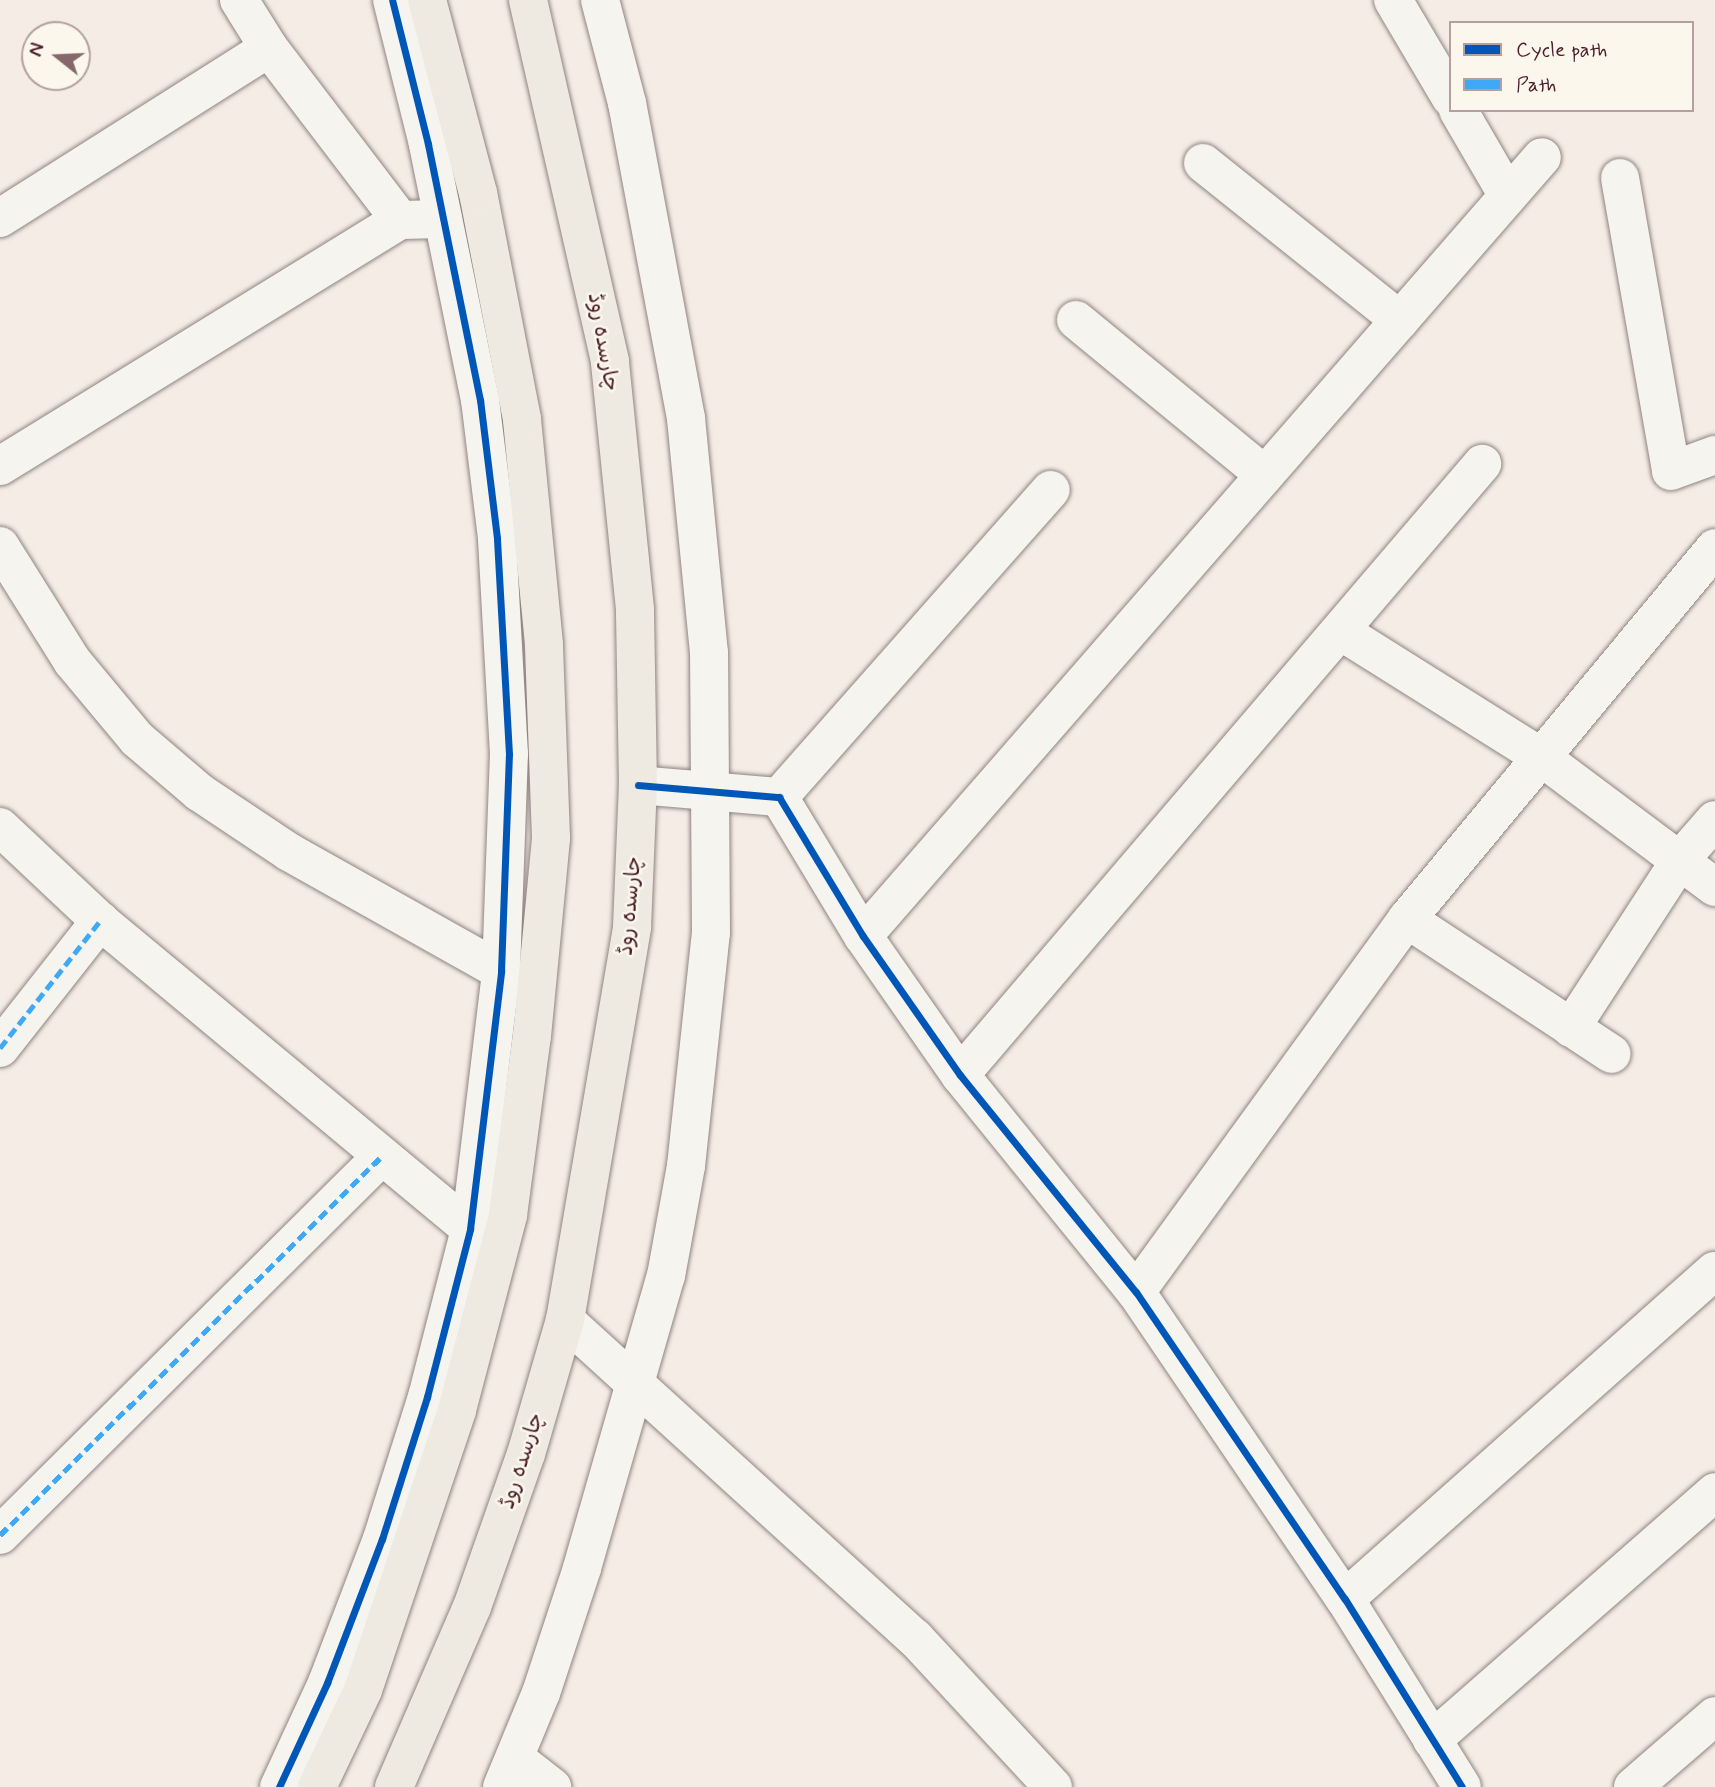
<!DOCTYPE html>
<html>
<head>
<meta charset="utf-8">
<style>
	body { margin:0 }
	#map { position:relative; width:1715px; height:1787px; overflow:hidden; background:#f5ede5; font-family:Mynerve,"Playpen Sans Arabic",sans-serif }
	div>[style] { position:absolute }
	.roads { filter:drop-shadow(0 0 2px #8f8382) drop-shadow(0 0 2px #8f8382) }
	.minor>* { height:38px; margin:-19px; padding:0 19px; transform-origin:19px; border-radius:19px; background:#f6f4ef }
	.highway>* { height:38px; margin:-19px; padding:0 19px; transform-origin:19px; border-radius:19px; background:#efeae1 }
	.quiet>* { height:5px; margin-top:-2.5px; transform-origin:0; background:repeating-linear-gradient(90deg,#3fa9f5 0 10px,transparent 0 15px) }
	.cycleway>* { height:7px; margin:-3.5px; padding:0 3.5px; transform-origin:3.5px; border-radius:3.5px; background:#0057b8 }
	span { translate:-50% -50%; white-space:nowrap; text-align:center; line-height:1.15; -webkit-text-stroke:5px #fbf7ec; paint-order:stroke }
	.street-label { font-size:21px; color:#4a1f2b }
	.legend { position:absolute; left:1449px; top:21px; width:245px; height:91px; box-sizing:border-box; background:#fbf7ec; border:2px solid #b4a19f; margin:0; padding:9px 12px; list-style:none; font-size:21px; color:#4a1f2b }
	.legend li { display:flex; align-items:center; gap:14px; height:35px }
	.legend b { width:35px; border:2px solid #b4a19f }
	.north { position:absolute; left:21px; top:21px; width:70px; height:70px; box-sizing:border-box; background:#fbf7ec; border:2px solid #b4a19f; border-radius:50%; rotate:288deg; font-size:19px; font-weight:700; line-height:28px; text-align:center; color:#4a1f2b }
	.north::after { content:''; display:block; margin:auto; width:24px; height:32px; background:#86676c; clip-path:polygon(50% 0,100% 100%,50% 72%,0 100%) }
</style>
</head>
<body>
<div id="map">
	<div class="roads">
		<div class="minor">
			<i style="left:239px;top:0;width:57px;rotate:58deg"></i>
			<i style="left:269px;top:48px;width:216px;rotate:52.7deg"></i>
			<i style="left:1393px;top:0;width:114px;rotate:59.4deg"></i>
			<i style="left:1458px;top:110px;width:99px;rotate:59.8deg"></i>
			<i style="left:1203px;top:163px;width:252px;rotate:38.6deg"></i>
			<i style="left:1620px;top:178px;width:297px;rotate:80.1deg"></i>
			<i style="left:1671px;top:471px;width:47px;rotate:-20deg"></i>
			<i style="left:0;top:218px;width:318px;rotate:-32.3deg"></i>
			<i style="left:1076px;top:320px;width:244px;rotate:39.4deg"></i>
			<i style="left:0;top:466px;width:470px;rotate:-31.6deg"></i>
			<i style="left:400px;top:220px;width:43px;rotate:-1.3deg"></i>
			<i style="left:0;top:546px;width:136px;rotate:57.9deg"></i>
			<i style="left:72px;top:661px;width:102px;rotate:50.2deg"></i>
			<i style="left:137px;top:739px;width:82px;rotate:40.5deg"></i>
			<i style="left:199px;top:792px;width:108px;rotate:33.7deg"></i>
			<i style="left:289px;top:852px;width:243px;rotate:29.3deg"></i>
			<i style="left:1342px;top:632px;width:235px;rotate:32.1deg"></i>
			<i style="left:1541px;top:757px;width:217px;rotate:36.8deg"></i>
			<i style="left:638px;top:785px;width:142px;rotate:4.9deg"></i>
			<i style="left:779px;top:797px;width:162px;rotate:58.9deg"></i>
			<i style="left:863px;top:936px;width:169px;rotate:55.1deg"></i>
			<i style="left:960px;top:1075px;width:279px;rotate:51deg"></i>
			<i style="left:1136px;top:1292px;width:371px;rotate:55.8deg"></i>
			<i style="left:1345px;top:1599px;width:221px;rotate:58.1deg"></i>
			<i style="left:779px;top:797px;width:410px;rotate:-48.5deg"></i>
			<i style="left:0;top:827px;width:137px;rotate:43.2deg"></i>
			<i style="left:100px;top:921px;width:502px;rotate:39.75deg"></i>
			<i style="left:1407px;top:919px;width:245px;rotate:33.4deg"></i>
			<i style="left:863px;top:936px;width:1033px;rotate:-48.92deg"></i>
			<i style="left:1571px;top:1028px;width:200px;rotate:-57deg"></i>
			<i style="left:1680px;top:860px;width:53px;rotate:-48.8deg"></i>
			<i style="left:0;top:1048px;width:162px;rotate:-51.8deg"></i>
			<i style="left:960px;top:1075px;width:804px;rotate:-49.49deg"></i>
			<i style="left:1136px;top:1292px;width:461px;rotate:-54deg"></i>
			<i style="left:1407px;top:919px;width:482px;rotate:-50.3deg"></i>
			<i style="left:565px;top:1320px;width:473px;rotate:42.3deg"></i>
			<i style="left:915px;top:1638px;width:203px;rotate:47.2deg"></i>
			<i style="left:0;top:1535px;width:538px;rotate:-44.77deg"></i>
			<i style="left:1345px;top:1599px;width:494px;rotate:-41.6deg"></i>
			<i style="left:1432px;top:1740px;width:376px;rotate:-41.2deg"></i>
			<i style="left:516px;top:1759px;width:46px;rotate:37.9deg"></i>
			<i style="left:279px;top:1787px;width:115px;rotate:-65.2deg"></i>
			<i style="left:327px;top:1683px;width:154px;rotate:-69.1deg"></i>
			<i style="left:382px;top:1539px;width:149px;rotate:-72.4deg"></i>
			<i style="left:427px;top:1397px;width:173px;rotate:-75.6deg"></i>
			<i style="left:470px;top:1229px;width:260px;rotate:-83.1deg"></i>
			<i style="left:501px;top:971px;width:217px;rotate:-87.9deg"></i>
			<i style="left:509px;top:754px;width:216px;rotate:-93.2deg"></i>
			<i style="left:497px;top:538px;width:139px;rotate:-97deg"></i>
			<i style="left:480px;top:400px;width:261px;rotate:-101.5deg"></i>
			<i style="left:428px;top:144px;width:148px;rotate:-104deg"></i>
			<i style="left:502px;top:1787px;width:102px;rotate:-67.5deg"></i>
			<i style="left:541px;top:1693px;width:132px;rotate:-71.8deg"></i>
			<i style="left:582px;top:1568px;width:304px;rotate:-74deg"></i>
			<i style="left:666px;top:1276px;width:112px;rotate:-79.7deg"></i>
			<i style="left:686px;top:1166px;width:234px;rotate:-83.9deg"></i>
			<i style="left:711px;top:933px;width:280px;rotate:-90.4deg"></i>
			<i style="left:709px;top:653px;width:236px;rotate:-95.6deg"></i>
			<i style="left:686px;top:418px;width:320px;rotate:-100.6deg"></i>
			<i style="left:627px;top:103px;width:106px;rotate:-104.7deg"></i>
			<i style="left:1633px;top:1787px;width:108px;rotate:-40.9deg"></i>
		</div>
		<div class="highway">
			<i style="left:317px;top:1787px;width:107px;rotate:-64.6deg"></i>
			<i style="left:363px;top:1690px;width:295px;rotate:-71.4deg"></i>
			<i style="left:457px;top:1410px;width:202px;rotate:-75.3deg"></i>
			<i style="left:508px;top:1215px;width:181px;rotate:-82.4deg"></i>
			<i style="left:532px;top:1036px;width:199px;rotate:-84.5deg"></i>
			<i style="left:551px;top:838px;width:194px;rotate:-92.1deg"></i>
			<i style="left:544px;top:644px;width:226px;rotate:-95.6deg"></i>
			<i style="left:522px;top:419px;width:230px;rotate:-101deg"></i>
			<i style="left:478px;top:193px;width:200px;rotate:-104.8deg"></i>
			<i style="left:394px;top:1787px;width:196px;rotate:-66.6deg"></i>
			<i style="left:472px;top:1607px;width:162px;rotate:-70.6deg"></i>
			<i style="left:526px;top:1454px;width:140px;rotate:-73.8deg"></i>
			<i style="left:565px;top:1320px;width:399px;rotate:-80.3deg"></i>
			<i style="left:632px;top:927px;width:142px;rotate:-87.6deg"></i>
			<i style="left:638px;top:785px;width:176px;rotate:-91deg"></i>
			<i style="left:635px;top:609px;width:249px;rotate:-95.8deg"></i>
			<i style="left:610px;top:361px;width:370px;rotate:-102.8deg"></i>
		</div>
	</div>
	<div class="quiet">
		<i style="left:0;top:1048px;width:162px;rotate:-51.8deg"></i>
		<i style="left:0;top:1535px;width:538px;rotate:-44.77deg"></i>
	</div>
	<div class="cycleway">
		<i style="left:638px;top:785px;width:142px;rotate:4.9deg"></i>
		<i style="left:779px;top:797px;width:162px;rotate:58.9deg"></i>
		<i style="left:863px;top:936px;width:169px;rotate:55.1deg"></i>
		<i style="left:960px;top:1075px;width:279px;rotate:51deg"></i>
		<i style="left:1136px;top:1292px;width:371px;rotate:55.8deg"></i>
		<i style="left:1345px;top:1599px;width:221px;rotate:58.1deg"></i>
		<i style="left:279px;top:1787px;width:115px;rotate:-65.2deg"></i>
		<i style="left:327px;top:1683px;width:154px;rotate:-69.1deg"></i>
		<i style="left:382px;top:1539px;width:149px;rotate:-72.4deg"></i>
		<i style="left:427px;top:1397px;width:173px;rotate:-75.6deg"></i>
		<i style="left:470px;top:1229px;width:260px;rotate:-83.1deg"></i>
		<i style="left:501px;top:971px;width:217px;rotate:-87.9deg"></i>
		<i style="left:509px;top:754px;width:216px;rotate:-93.2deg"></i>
		<i style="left:497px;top:538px;width:139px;rotate:-97deg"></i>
		<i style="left:480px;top:400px;width:261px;rotate:-101.5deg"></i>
		<i style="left:428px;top:144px;width:148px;rotate:-104deg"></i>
	</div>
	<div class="street-label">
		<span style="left:603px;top:342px;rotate:80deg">چارسدہ روڈ</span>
		<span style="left:630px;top:906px;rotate:-85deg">چارسدہ روڈ</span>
		<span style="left:522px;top:1461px;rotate:-72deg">چارسدہ روڈ</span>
	</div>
	<ul class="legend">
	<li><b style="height:9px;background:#0057b8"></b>Cycle path</li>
	<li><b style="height:9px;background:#3fa9f5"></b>Path</li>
	</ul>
	<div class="north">N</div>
</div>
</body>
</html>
